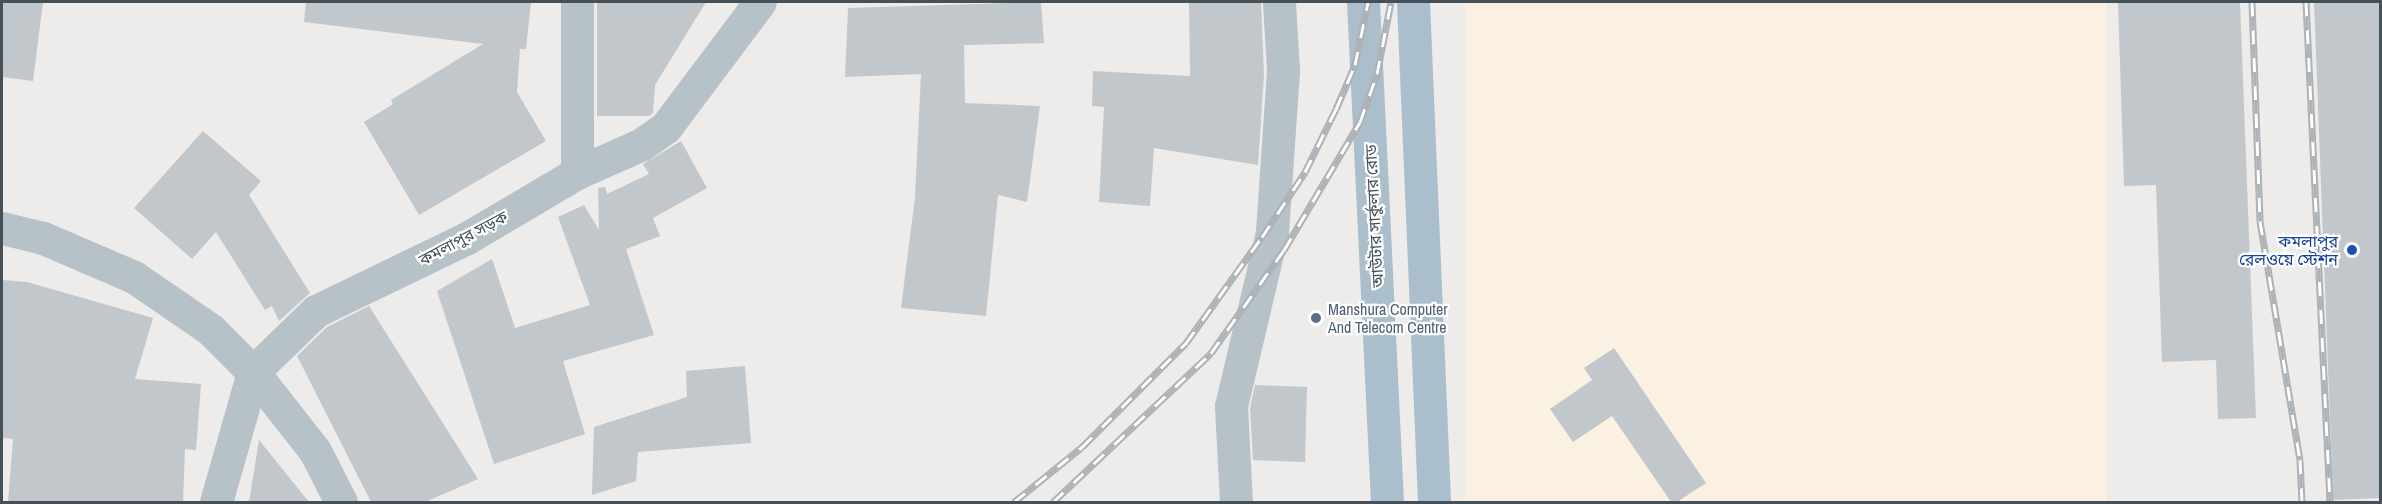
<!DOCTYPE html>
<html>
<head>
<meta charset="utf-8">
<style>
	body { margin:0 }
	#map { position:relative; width:2382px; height:504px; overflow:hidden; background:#eeebeb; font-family:"Archivo Narrow","Noto Sans Bengali",sans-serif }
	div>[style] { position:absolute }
	.commercial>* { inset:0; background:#fbf1e2; transform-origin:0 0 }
	.building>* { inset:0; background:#c2c7cb }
	.minor>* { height:33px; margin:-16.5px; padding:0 16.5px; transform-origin:16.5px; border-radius:16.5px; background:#b6c2c8 }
	.tertiary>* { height:33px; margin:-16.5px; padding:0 16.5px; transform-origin:16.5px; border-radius:16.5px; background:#b6c2c8 }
	.primary>* { height:33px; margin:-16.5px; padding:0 16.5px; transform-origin:16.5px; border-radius:16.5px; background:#aabfcb }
	.rail>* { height:7px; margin-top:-3.5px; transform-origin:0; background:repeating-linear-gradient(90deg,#fff 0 14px,#adb2b6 0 28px); box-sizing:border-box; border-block:2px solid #adb2b6 }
	.dots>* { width:16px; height:16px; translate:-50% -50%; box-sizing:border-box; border:3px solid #fff; border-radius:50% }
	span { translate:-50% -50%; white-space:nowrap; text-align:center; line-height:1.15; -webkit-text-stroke:4.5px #fff; paint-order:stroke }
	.street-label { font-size:16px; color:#445158 }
	.transit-label { font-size:16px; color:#164399 }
	.right { translate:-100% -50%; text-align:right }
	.service-label { font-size:16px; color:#4e5e75 }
	.left { translate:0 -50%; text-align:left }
	.frame { position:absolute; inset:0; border:3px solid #445158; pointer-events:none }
</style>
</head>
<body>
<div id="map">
	<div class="commercial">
		<i style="left:1465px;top:2px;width:641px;height:500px"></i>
	</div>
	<div class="building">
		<i style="clip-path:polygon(2px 2px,43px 2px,33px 81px,2px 77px)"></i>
		<i style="clip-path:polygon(306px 2px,531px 2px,526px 49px,520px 49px,517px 92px,546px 141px,419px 215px,364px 122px,393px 104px,391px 100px,483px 44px,304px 22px)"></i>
		<i style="clip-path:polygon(597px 2px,706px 2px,655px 85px,653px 113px,649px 116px,597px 116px)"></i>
		<i style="clip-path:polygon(1041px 2px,1044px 43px,964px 45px,965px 103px,1040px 106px,1027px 202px,998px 195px,986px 316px,901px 308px,915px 197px,921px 74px,845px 77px,848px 8px)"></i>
		<i style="clip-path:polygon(1189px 2px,1261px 2px,1264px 75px,1258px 165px,1154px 148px,1150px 206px,1099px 202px,1104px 107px,1092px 106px,1093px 71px,1190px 76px)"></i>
		<i style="clip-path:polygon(2118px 2px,2240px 2px,2256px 418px,2218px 419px,2216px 360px,2162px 362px,2156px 185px,2124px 186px)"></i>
		<i style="clip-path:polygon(2314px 2px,2380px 2px,2380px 498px,2333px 500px)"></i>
		<i style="clip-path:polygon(203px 131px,261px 181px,249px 195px,310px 293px,279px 321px,272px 306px,265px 310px,216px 232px,192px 259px,134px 208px)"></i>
		<i style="clip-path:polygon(681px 141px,707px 188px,653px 218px,660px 236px,626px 249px,654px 335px,563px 361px,585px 434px,494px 464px,437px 291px,492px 259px,515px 328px,590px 305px,558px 217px,584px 205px,599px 230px,598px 188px,605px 187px,607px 194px,649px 174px,643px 164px)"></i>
		<i style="clip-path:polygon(2px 280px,27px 282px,153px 318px,135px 379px,201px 384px,196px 450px,185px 449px,183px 502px,8px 502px,13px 439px,2px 438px)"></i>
		<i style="clip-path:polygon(369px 306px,463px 455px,478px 479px,425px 502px,371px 502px,297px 356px,327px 327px)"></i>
		<i style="clip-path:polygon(1614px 348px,1706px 483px,1677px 502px,1671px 502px,1612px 416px,1573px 442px,1550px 409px,1592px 380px,1584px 368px)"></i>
		<i style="clip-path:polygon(745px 366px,751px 443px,638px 452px,636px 481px,592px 495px,594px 427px,687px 397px,686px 371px)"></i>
		<i style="clip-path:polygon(1255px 385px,1307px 387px,1305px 462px,1253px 460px,1250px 408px)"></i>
		<i style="clip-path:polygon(259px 440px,309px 502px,249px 502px)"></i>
	</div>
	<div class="minor">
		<i style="left:577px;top:2px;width:171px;rotate:90deg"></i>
		<i style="left:216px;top:502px;width:135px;rotate:-74.1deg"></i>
		<i style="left:253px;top:372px;width:88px;rotate:-44.1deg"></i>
		<i style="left:316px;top:311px;width:168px;rotate:-25.8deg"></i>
		<i style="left:467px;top:238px;width:128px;rotate:-30.6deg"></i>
		<i style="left:577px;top:173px;width:71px;rotate:-24deg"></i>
		<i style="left:642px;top:144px;width:29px;rotate:-35deg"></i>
		<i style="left:666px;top:127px;width:156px;rotate:-53.1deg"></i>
		<i style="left:1236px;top:502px;width:96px;rotate:-93deg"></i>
		<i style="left:1231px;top:406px;width:179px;rotate:-76.7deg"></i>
		<i style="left:1272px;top:232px;width:162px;rotate:-86.1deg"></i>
		<i style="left:1283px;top:70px;width:68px;rotate:-93.4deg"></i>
	</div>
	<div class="tertiary">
		<i style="left:2px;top:228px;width:42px;rotate:13.7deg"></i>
		<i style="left:43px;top:238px;width:99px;rotate:23.2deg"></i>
		<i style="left:134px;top:277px;width:93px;rotate:34.5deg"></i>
		<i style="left:211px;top:330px;width:59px;rotate:45deg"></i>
		<i style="left:253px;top:372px;width:100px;rotate:51.9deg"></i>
		<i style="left:315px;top:451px;width:57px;rotate:63deg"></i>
	</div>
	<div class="primary">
		<i style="left:1363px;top:2px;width:501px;rotate:87.25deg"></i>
		<i style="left:1413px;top:2px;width:500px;rotate:87.59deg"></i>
	</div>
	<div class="rail">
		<i style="left:2252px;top:2px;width:219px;rotate:87.9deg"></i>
		<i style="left:2260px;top:221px;width:242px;rotate:80.5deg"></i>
		<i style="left:2300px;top:460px;width:42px;rotate:87.3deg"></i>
		<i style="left:2306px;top:2px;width:501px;rotate:87.25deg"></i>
		<i style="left:1014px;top:502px;width:87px;rotate:-39deg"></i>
		<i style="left:1082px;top:447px;width:147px;rotate:-45deg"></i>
		<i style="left:1186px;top:343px;width:130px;rotate:-54.4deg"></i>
		<i style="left:1262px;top:237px;width:78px;rotate:-56.5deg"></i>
		<i style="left:1305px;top:172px;width:70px;rotate:-63.8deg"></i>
		<i style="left:1336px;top:109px;width:48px;rotate:-66.6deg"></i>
		<i style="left:1355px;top:65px;width:64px;rotate:-78.3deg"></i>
		<i style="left:1053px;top:502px;width:217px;rotate:-43.3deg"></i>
		<i style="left:1211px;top:353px;width:126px;rotate:-54.7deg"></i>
		<i style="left:1284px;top:250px;width:149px;rotate:-59.3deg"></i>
		<i style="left:1360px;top:122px;width:51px;rotate:-70.5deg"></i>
		<i style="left:1377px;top:74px;width:73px;rotate:-79deg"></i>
	</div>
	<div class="dots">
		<i style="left:2352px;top:250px;background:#1a4fb4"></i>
		<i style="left:1316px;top:318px;background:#5c6f8a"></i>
	</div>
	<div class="street-label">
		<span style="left:1374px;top:216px;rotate:-93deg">আউটার সার্কুলার রোড</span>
		<span style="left:463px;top:238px;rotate:-28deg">কমলাপুর সড়ক</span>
	</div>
	<div class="transit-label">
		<span class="right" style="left:2338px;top:250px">কমলাপুর<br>রেলওয়ে স্টেশন</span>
	</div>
	<div class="service-label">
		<span class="left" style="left:1328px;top:318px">Manshura Computer<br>And Telecom Centre</span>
	</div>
	<div class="frame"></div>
</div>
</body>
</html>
